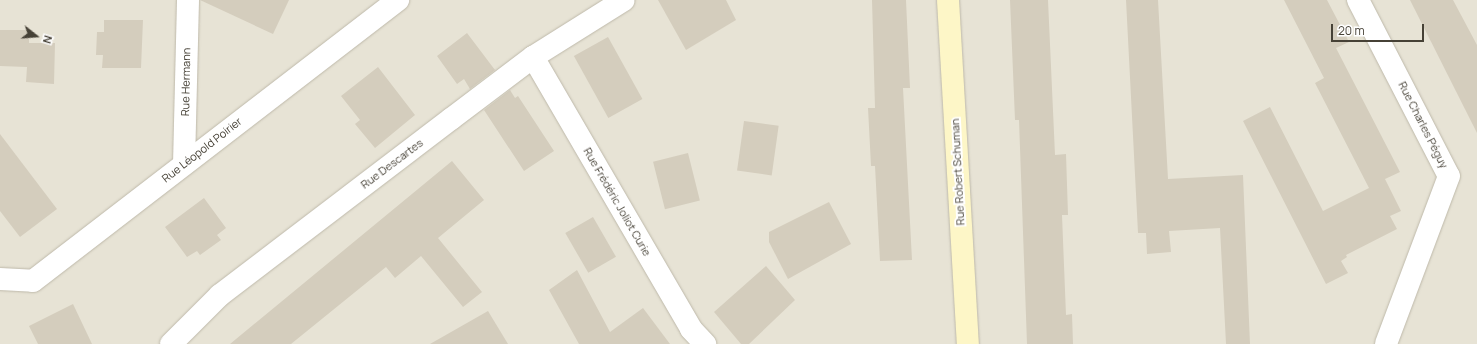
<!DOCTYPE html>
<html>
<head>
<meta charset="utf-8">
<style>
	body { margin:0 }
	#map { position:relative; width:1477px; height:344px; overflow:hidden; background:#f3f1e7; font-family:Manrope,sans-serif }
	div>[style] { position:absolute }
	.residential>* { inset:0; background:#e7e3d5; transform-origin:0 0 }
	.building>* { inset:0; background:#d4cdbd; transform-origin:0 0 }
	.roads { filter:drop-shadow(0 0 1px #beb9aa) drop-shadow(0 0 1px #beb9aa) }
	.street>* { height:22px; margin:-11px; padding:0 11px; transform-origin:11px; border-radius:11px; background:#fff }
	.secondary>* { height:22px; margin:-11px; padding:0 11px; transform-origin:11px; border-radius:11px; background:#fdf6c7 }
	span { translate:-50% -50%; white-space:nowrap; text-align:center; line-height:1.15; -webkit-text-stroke:4px #fff; paint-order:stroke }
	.street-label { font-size:11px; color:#464136 }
	.north { position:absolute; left:16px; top:16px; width:40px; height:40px; -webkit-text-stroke:3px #fff; paint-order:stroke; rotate:107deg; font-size:11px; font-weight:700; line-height:16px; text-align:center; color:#464136 }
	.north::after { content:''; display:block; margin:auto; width:14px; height:18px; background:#464136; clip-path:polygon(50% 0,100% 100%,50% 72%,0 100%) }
	.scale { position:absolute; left:1331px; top:24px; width:93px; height:18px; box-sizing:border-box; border:2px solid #464136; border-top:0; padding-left:5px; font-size:12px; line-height:14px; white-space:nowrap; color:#464136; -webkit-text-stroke:3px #fff; paint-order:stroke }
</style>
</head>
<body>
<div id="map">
	<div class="residential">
		<i style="left:0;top:0;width:1477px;height:344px"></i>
	</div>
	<div class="building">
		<i style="clip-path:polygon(200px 0,289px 0,273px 34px)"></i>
		<i style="clip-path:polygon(658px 0,726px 0,736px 20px,686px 50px)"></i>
		<i style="clip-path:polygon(872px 0,906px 0,910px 88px,903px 88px,912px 260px,880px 261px,875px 166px,871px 166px,868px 108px,875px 108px)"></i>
		<i style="clip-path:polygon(1010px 0,1048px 0,1055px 155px,1066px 154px,1068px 215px,1062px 215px,1066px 315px,1072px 314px,1073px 344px,1027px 344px,1019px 120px,1015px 120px)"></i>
		<i style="clip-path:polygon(1126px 0,1158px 0,1168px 179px,1243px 175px,1250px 344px,1226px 344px,1220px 228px,1169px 231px,1171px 252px,1147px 254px,1146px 233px,1138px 233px)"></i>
		<i style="clip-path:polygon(1284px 0,1327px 0,1349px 42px,1336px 48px,1400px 172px,1385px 179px,1401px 211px,1390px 216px,1397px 229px,1346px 255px,1347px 257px,1341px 261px,1348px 273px,1326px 284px,1243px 121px,1270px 107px,1323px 211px,1369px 188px,1315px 83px,1324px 78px)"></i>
		<i style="clip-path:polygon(1410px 0,1453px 0,1477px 45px,1477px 133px)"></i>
		<i style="clip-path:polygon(104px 20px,143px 20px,141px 68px,102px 68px,103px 55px,96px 55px,97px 32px,104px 32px)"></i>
		<i style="clip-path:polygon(0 30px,29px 30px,29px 43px,55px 43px,54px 84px,26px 82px,27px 67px,0 66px)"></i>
		<i style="clip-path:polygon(467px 33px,495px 70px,470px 89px,464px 79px,457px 84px,437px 56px)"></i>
		<i style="left:608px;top:37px;width:71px;height:39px;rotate:61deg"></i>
		<i style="clip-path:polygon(378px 67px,415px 115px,375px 148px,355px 124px,360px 120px,341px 96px)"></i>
		<i style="clip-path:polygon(510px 90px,515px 98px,518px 96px,554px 151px,524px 171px,484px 110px)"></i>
		<i style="left:744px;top:121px;width:35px;height:50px;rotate:8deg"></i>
		<i style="clip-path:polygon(0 134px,57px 209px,20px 237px,0 211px)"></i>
		<i style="left:688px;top:153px;width:49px;height:36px;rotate:76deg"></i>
		<i style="clip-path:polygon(452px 161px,484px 200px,438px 238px,482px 292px,463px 307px,421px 256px,395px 278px,386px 267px,291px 344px,230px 344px)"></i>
		<i style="clip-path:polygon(204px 198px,226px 228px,217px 235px,221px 240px,200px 255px,197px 251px,187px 257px,165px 227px)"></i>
		<i style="clip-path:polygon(829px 202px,851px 244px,788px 279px,769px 242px,769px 232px)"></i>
		<i style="left:593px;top:217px;width:46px;height:32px;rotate:60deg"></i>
		<i style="clip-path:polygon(766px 266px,795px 300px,749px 344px,741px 344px,714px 312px)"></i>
		<i style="clip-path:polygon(577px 270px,610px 332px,643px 308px,670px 344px,579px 344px,549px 290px)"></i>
		<i style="clip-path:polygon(73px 304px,92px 344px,38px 344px,29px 326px)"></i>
		<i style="clip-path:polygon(488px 311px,508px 344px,430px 344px)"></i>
	</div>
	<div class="roads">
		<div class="street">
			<i style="left:1358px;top:0;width:198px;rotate:62.7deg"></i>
			<i style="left:1449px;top:176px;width:179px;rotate:110.6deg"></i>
			<i style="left:533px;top:57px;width:315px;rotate:59.8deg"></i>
			<i style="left:691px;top:329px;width:21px;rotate:47deg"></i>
			<i style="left:184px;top:164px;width:164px;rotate:-88.6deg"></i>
			<i style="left:0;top:279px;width:33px;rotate:3deg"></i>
			<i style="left:33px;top:281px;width:461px;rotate:-37.6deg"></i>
			<i style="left:171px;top:344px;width:69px;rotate:-45deg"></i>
			<i style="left:220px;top:295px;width:290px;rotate:-37.3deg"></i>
			<i style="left:451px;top:119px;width:103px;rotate:-37.1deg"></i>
			<i style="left:533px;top:57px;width:107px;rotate:-32.1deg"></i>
		</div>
		<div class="secondary">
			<i style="left:948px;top:0;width:345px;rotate:86.7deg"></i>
		</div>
	</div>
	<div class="street-label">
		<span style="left:186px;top:82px;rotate:-89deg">Rue Hermann</span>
		<span style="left:1423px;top:125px;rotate:63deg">Rue Charles Péguy</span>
		<span style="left:202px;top:150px;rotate:-38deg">Rue Léopold Poirier</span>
		<span style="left:392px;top:164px;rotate:-37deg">Rue Descartes</span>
		<span style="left:958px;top:172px;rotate:-93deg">Rue Robert Schuman</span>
		<span style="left:617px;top:202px;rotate:60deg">Rue Frédéric Joliot Curie</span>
	</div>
	<div class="north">N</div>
	<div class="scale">20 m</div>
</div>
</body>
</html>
